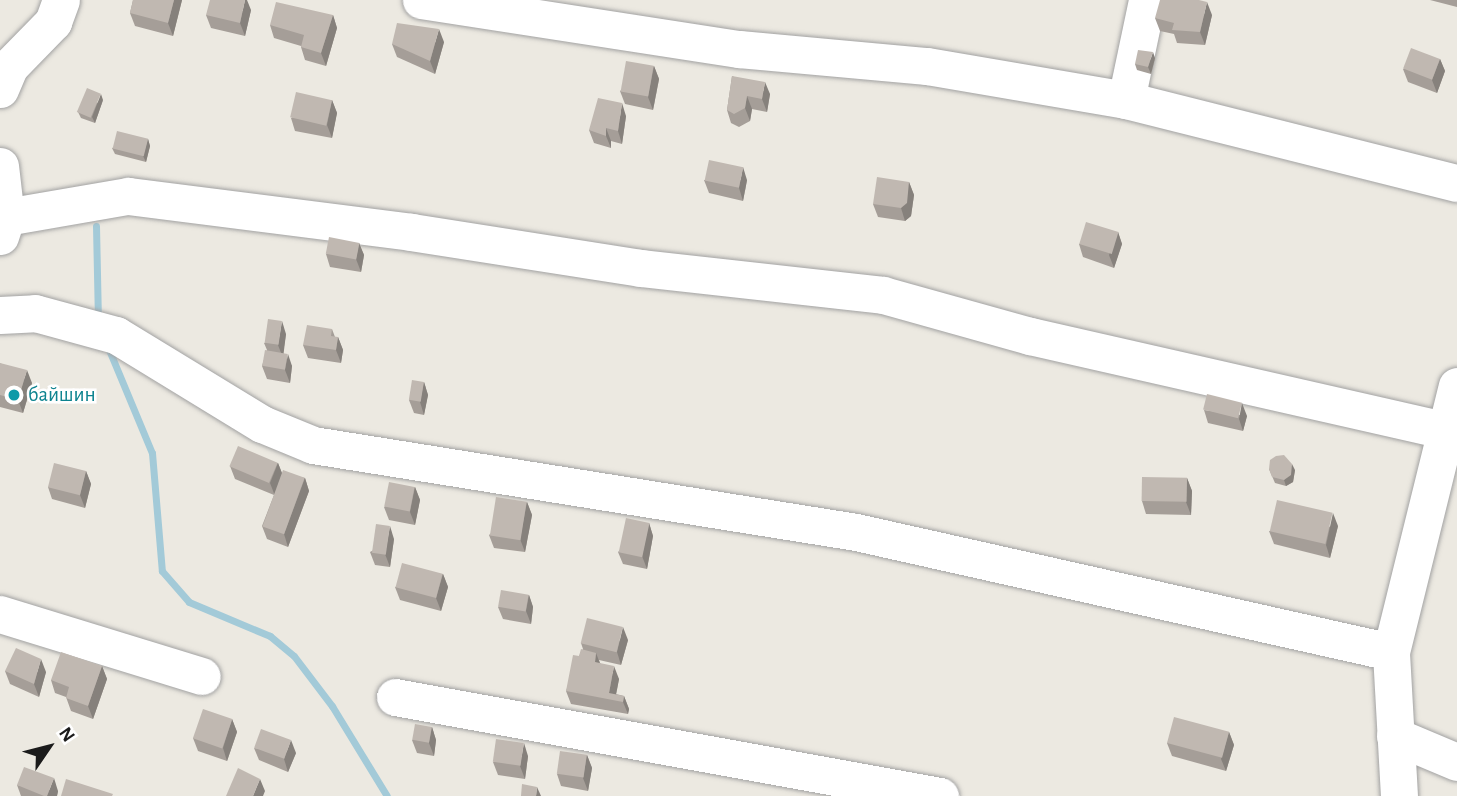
<!DOCTYPE html>
<html>
<head>
<meta charset="utf-8">
<style>
  body { margin:0 }
  #map { position:relative; width:1457px; height:796px; overflow:hidden; background:#ece9e1; font-family:"Alegreya Sans",sans-serif }
  div>[style] { position:absolute }
  .stream>* { height:7px; margin:-3.5px; padding:0 3.5px; transform-origin:3.5px; border-radius:3.5px; background:#a3cad8 }
  .roads { filter:drop-shadow(0 0 2px #a2a2a2) drop-shadow(0 0 2px #a2a2a2) }
  .minor>* { height:37px; margin:-18.5px; padding:0 18.5px; transform-origin:18.5px; border-radius:18.5px; background:#fff }
  .wall>* { inset:0; background:#a59e98 }
  .shaded-wall>* { inset:0; background:#86817c }
  .building>* { inset:0; background:#c0b8b1; transform-origin:0 0 }
  .dots>* { width:19px; height:19px; translate:-50% -50%; box-sizing:border-box; border:4px solid #fff; border-radius:50% }
  span { translate:-50% -50%; white-space:nowrap; text-align:center; line-height:1.15; -webkit-text-stroke:5px #fff; paint-order:stroke }
  .culture-label { font-size:21px; color:#0d838f }
  .left { translate:0 -50%; text-align:left }
  .north { position:absolute; left:14px; top:712px; width:70px; height:70px; -webkit-text-stroke:5px #fff; paint-order:stroke; rotate:55deg; font-size:19px; font-weight:700; line-height:28px; text-align:center; color:#1b1b1b }
  .north::after { content:''; display:block; margin:auto; width:24px; height:32px; background:#1b1b1b; clip-path:polygon(50% 0,100% 100%,50% 72%,0 100%) }
</style>
</head>
<body>
<div id="map">
  <div class="stream">
    <div style="left:96px;top:226px;width:94px;rotate:88.8deg"></div>
    <div style="left:107px;top:345px;width:117px;rotate:67.4deg"></div>
    <div style="left:152px;top:453px;width:118px;rotate:85.2deg"></div>
    <div style="left:162px;top:571px;width:41px;rotate:48.9deg"></div>
    <div style="left:189px;top:602px;width:88px;rotate:22.8deg"></div>
    <div style="left:270px;top:636px;width:31px;rotate:40deg"></div>
    <div style="left:294px;top:656px;width:63px;rotate:52.8deg"></div>
    <div style="left:332px;top:706px;width:105px;rotate:58.6deg"></div>
  </div>
  <div class="roads">
    <div class="minor">
      <div style="left:421px;top:0;width:322px;rotate:8.8deg"></div>
      <div style="left:739px;top:49px;width:189px;rotate:5.2deg"></div>
      <div style="left:927px;top:66px;width:202px;rotate:9.7deg"></div>
      <div style="left:1126px;top:100px;width:341px;rotate:14.1deg"></div>
      <div style="left:0;top:89px;width:25px;rotate:-67deg"></div>
      <div style="left:10px;top:66px;width:62px;rotate:-45.7deg"></div>
      <div style="left:53px;top:22px;width:23px;rotate:-70deg"></div>
      <div style="left:1126px;top:100px;width:102px;rotate:-78.1deg"></div>
      <div style="left:0;top:166px;width:52px;rotate:83.4deg"></div>
      <div style="left:6px;top:218px;width:19px;rotate:108deg"></div>
      <div style="left:0;top:218px;width:130px;rotate:-9.8deg"></div>
      <div style="left:128px;top:196px;width:285px;rotate:7.2deg"></div>
      <div style="left:411px;top:232px;width:232px;rotate:8.9deg"></div>
      <div style="left:640px;top:268px;width:244px;rotate:6.3deg"></div>
      <div style="left:883px;top:295px;width:153px;rotate:15.6deg"></div>
      <div style="left:1030px;top:336px;width:425px;rotate:12.8deg"></div>
      <div style="left:0;top:315px;width:35px;rotate:-3deg"></div>
      <div style="left:35px;top:313px;width:84px;rotate:15.2deg"></div>
      <div style="left:116px;top:335px;width:171px;rotate:31.4deg"></div>
      <div style="left:262px;top:424px;width:55px;rotate:22.4deg"></div>
      <div style="left:313px;top:445px;width:550px;rotate:9.1deg"></div>
      <div style="left:856px;top:532px;width:548px;rotate:12.64deg"></div>
      <div style="left:0;top:614px;width:211px;rotate:17.1deg"></div>
      <div style="left:395px;top:697px;width:554px;rotate:10.3deg"></div>
      <div style="left:1395px;top:736px;width:67px;rotate:22.8deg"></div>
      <div style="left:1399px;top:796px;width:144px;rotate:-93.2deg"></div>
      <div style="left:1391px;top:652px;width:274px;rotate:-76.1deg"></div>
    </div>
  </div>
  <div class="wall">
    <div style="clip-path:polygon(133px 0,182px 0,173px 36px,135px 26px,130px 13px)"></div>
    <div style="clip-path:polygon(1430px 0,1457px 0,1457px 7px)"></div>
    <div style="clip-path:polygon(251px 10px,245px 36px,211px 28px,206px 15px)"></div>
    <div style="clip-path:polygon(333px 15px,337px 28px,326px 66px,305px 60px,301px 47px,301px 46px,274px 38px,270px 25px)"></div>
    <div style="clip-path:polygon(1212px 15px,1205px 45px,1177px 43px,1174px 34px,1160px 31px,1155px 18px)"></div>
    <div style="clip-path:polygon(444px 42px,435px 74px,397px 57px,392px 44px)"></div>
    <div style="clip-path:polygon(1155px 58px,1151px 74px,1137px 70px,1135px 64px)"></div>
    <div style="clip-path:polygon(1440px 59px,1445px 71px,1437px 93px,1408px 82px,1403px 69px)"></div>
    <div style="clip-path:polygon(654px 66px,659px 79px,653px 110px,625px 104px,620px 91px)"></div>
    <div style="clip-path:polygon(732px 76px,770px 94px,767px 112px,752px 109px,750px 121px,739px 127px,731px 123px,727px 110px)"></div>
    <div style="clip-path:polygon(103px 100px,95px 123px,81px 118px,78px 112px)"></div>
    <div style="clip-path:polygon(332px 100px,337px 113px,332px 138px,295px 131px,291px 118px)"></div>
    <div style="clip-path:polygon(626px 116px,622px 144px,611px 141px,611px 148px,594px 143px,589px 130px)"></div>
    <div style="clip-path:polygon(148px 139px,150px 146px,146px 162px,115px 154px,112px 148px)"></div>
    <div style="clip-path:polygon(704px 180px,747px 180px,743px 201px,709px 193px)"></div>
    <div style="clip-path:polygon(909px 182px,914px 195px,911px 216px,905px 221px,878px 217px,873px 204px)"></div>
    <div style="clip-path:polygon(1118px 232px,1122px 244px,1114px 268px,1083px 257px,1079px 244px)"></div>
    <div style="clip-path:polygon(359px 243px,364px 255px,361px 272px,330px 267px,326px 254px)"></div>
    <div style="clip-path:polygon(332px 329px,335px 337px,338px 337px,343px 350px,341px 363px,308px 358px,303px 345px)"></div>
    <div style="clip-path:polygon(286px 334px,283px 353px,292px 366px,290px 383px,267px 379px,262px 366px,267px 350px,264px 343px)"></div>
    <div style="clip-path:polygon(0 363px,32px 383px,23px 413px,0 407px)"></div>
    <div style="clip-path:polygon(424px 382px,428px 395px,424px 415px,414px 413px,409px 400px)"></div>
    <div style="clip-path:polygon(1204px 410px,1247px 416px,1243px 431px,1208px 423px)"></div>
    <div style="clip-path:polygon(278px 463px,282px 473px,305px 478px,309px 491px,288px 547px,267px 539px,262px 526px,274px 495px,235px 479px,230px 466px)"></div>
    <div style="clip-path:polygon(1269px 469px,1295px 470px,1293px 482px,1286px 486px,1275px 483px)"></div>
    <div style="clip-path:polygon(86px 471px,91px 484px,85px 508px,52px 499px,48px 487px)"></div>
    <div style="clip-path:polygon(1187px 478px,1192px 491px,1191px 515px,1146px 514px,1142px 501px)"></div>
    <div style="clip-path:polygon(415px 487px,420px 500px,415px 525px,389px 520px,384px 507px)"></div>
    <div style="clip-path:polygon(527px 502px,532px 515px,525px 552px,494px 548px,489px 535px)"></div>
    <div style="clip-path:polygon(649px 523px,653px 536px,647px 569px,623px 564px,618px 552px)"></div>
    <div style="clip-path:polygon(1338px 526px,1330px 558px,1274px 544px,1269px 531px)"></div>
    <div style="clip-path:polygon(394px 539px,390px 567px,375px 565px,370px 552px)"></div>
    <div style="clip-path:polygon(443px 574px,448px 587px,441px 611px,400px 600px,395px 587px)"></div>
    <div style="clip-path:polygon(529px 595px,533px 607px,531px 624px,503px 619px,498px 607px)"></div>
    <div style="clip-path:polygon(628px 640px,621px 665px,599px 660px,600px 663px,619px 679px,616px 694px,624px 696px,629px 709px,628px 714px,571px 704px,566px 691px,579px 656px,583px 649px,581px 643px)"></div>
    <div style="clip-path:polygon(102px 666px,107px 679px,93px 719px,71px 711px,66px 697px,55px 693px,51px 680px)"></div>
    <div style="clip-path:polygon(5px 671px,46px 672px,39px 697px,10px 684px)"></div>
    <div style="clip-path:polygon(232px 719px,237px 732px,227px 761px,198px 751px,193px 738px)"></div>
    <div style="clip-path:polygon(432px 727px,436px 740px,434px 756px,417px 753px,412px 740px)"></div>
    <div style="clip-path:polygon(1229px 732px,1234px 745px,1226px 771px,1172px 756px,1167px 743px)"></div>
    <div style="clip-path:polygon(254px 748px,296px 753px,288px 772px,259px 760px)"></div>
    <div style="clip-path:polygon(587px 755px,592px 768px,588px 791px,561px 786px,557px 774px)"></div>
    <div style="clip-path:polygon(528px 756px,525px 779px,498px 775px,493px 762px)"></div>
    <div style="clip-path:polygon(17px 785px,58px 791px,57px 796px,21px 796px)"></div>
  </div>
  <div class="shaded-wall">
    <div style="clip-path:polygon(174px 0,182px 0,173px 36px,168px 23px)"></div>
    <div style="clip-path:polygon(245px 0,247px 0,251px 10px,245px 36px,240px 23px)"></div>
    <div style="clip-path:polygon(1207px 2px,1212px 15px,1205px 45px,1200px 32px)"></div>
    <div style="clip-path:polygon(333px 15px,337px 28px,326px 66px,321px 53px)"></div>
    <div style="clip-path:polygon(439px 29px,444px 42px,435px 74px,430px 61px)"></div>
    <div style="clip-path:polygon(1153px 52px,1155px 58px,1151px 74px,1148px 67px)"></div>
    <div style="clip-path:polygon(1440px 59px,1445px 71px,1437px 93px,1432px 80px)"></div>
    <div style="clip-path:polygon(654px 66px,659px 79px,653px 110px,648px 97px)"></div>
    <div style="clip-path:polygon(765px 82px,770px 94px,767px 112px,762px 99px)"></div>
    <div style="clip-path:polygon(101px 94px,103px 100px,95px 123px,92px 117px)"></div>
    <div style="clip-path:polygon(747px 96px,752px 109px,750px 121px,745px 108px)"></div>
    <div style="clip-path:polygon(332px 100px,337px 113px,332px 138px,327px 125px)"></div>
    <div style="clip-path:polygon(622px 103px,626px 116px,622px 144px,618px 131px)"></div>
    <div style="clip-path:polygon(606px 128px,611px 141px,611px 148px,606px 136px)"></div>
    <div style="clip-path:polygon(148px 139px,150px 146px,146px 162px,143px 156px)"></div>
    <div style="clip-path:polygon(743px 167px,747px 180px,743px 201px,739px 188px)"></div>
    <div style="clip-path:polygon(909px 182px,914px 195px,911px 216px,905px 221px,901px 208px)"></div>
    <div style="clip-path:polygon(1118px 232px,1122px 244px,1114px 268px,1109px 255px)"></div>
    <div style="clip-path:polygon(359px 243px,364px 255px,361px 272px,356px 259px)"></div>
    <div style="clip-path:polygon(282px 321px,286px 334px,283px 358px,278px 345px)"></div>
    <div style="clip-path:polygon(338px 337px,343px 350px,341px 363px,336px 350px)"></div>
    <div style="clip-path:polygon(288px 354px,292px 366px,290px 383px,285px 370px)"></div>
    <div style="clip-path:polygon(27px 370px,32px 383px,23px 413px,18px 400px)"></div>
    <div style="clip-path:polygon(424px 382px,428px 395px,424px 415px,420px 402px)"></div>
    <div style="clip-path:polygon(1242px 403px,1247px 416px,1243px 431px,1239px 419px)"></div>
    <div style="clip-path:polygon(278px 463px,283px 476px,275px 496px,270px 483px)"></div>
    <div style="clip-path:polygon(1292px 464px,1295px 470px,1293px 482px,1286px 486px,1284px 480px)"></div>
    <div style="clip-path:polygon(86px 471px,91px 484px,85px 508px,80px 495px)"></div>
    <div style="clip-path:polygon(305px 478px,309px 491px,288px 547px,284px 534px)"></div>
    <div style="clip-path:polygon(1187px 478px,1192px 491px,1191px 515px,1186px 502px)"></div>
    <div style="clip-path:polygon(415px 487px,420px 500px,415px 525px,410px 512px)"></div>
    <div style="clip-path:polygon(527px 502px,532px 515px,525px 552px,520px 539px)"></div>
    <div style="clip-path:polygon(1333px 513px,1338px 526px,1330px 558px,1326px 545px)"></div>
    <div style="clip-path:polygon(649px 523px,653px 536px,647px 569px,642px 556px)"></div>
    <div style="clip-path:polygon(390px 526px,394px 539px,390px 567px,385px 554px)"></div>
    <div style="clip-path:polygon(443px 574px,448px 587px,441px 611px,436px 598px)"></div>
    <div style="clip-path:polygon(529px 595px,533px 607px,531px 624px,526px 611px)"></div>
    <div style="clip-path:polygon(623px 627px,628px 640px,621px 665px,617px 652px)"></div>
    <div style="clip-path:polygon(596px 653px,601px 666px,595px 662px)"></div>
    <div style="clip-path:polygon(41px 659px,46px 672px,39px 697px,34px 684px)"></div>
    <div style="clip-path:polygon(102px 666px,107px 679px,93px 719px,88px 706px)"></div>
    <div style="clip-path:polygon(614px 666px,619px 679px,615px 700px,609px 693px)"></div>
    <div style="clip-path:polygon(624px 696px,629px 709px,628px 714px,623px 702px)"></div>
    <div style="clip-path:polygon(232px 719px,237px 732px,227px 761px,223px 748px)"></div>
    <div style="clip-path:polygon(432px 727px,436px 740px,434px 756px,429px 743px)"></div>
    <div style="clip-path:polygon(1229px 732px,1234px 745px,1226px 771px,1221px 759px)"></div>
    <div style="clip-path:polygon(291px 740px,296px 753px,288px 772px,284px 759px)"></div>
    <div style="clip-path:polygon(524px 743px,528px 756px,525px 779px,520px 766px)"></div>
    <div style="clip-path:polygon(587px 755px,592px 768px,588px 791px,583px 778px)"></div>
    <div style="clip-path:polygon(54px 778px,58px 791px,57px 796px,47px 796px)"></div>
    <div style="clip-path:polygon(260px 779px,265px 791px,263px 796px,253px 796px)"></div>
    <div style="clip-path:polygon(537px 787px,541px 796px,536px 796px)"></div>
  </div>
  <div class="building">
    <div style="clip-path:polygon(133px 0,174px 0,168px 23px,130px 13px)"></div>
    <div style="clip-path:polygon(210px 0,245px 0,240px 23px,206px 15px)"></div>
    <div style="clip-path:polygon(1160px 0,1199px 0,1207px 2px,1200px 32px,1172px 30px,1174px 23px,1155px 18px)"></div>
    <div style="clip-path:polygon(276px 2px,333px 15px,321px 53px,301px 47px,304px 35px,270px 25px)"></div>
    <div style="clip-path:polygon(397px 23px,439px 29px,430px 61px,392px 44px)"></div>
    <div style="left:1411px;top:48px;width:31px;height:22px;rotate:21deg"></div>
    <div style="clip-path:polygon(1138px 50px,1153px 52px,1148px 67px,1135px 64px)"></div>
    <div style="left:626px;top:61px;width:28px;height:31px;rotate:10deg"></div>
    <div style="clip-path:polygon(732px 76px,765px 82px,762px 99px,747px 96px,745px 108px,734px 114px,727px 110px)"></div>
    <div style="left:87px;top:88px;width:15px;height:26px;rotate:23deg"></div>
    <div style="left:296px;top:92px;width:37px;height:26px;rotate:13deg"></div>
    <div style="clip-path:polygon(598px 98px,622px 103px,618px 131px,606px 128px,606px 136px,589px 130px)"></div>
    <div style="left:117px;top:131px;width:32px;height:18px;rotate:14deg"></div>
    <div style="left:709px;top:160px;width:35px;height:21px;rotate:12deg"></div>
    <div style="clip-path:polygon(877px 177px,909px 182px,907px 203px,901px 208px,873px 204px)"></div>
    <div style="left:1086px;top:222px;width:34px;height:23px;rotate:17deg"></div>
    <div style="left:329px;top:237px;width:31px;height:17px;rotate:11deg"></div>
    <div style="left:268px;top:319px;width:14px;height:24px;rotate:8deg"></div>
    <div style="clip-path:polygon(307px 325px,332px 329px,331px 336px,338px 337px,336px 350px,303px 345px)"></div>
    <div style="left:265px;top:350px;width:23px;height:16px;rotate:10deg"></div>
    <div style="clip-path:polygon(0 363px,27px 370px,18px 400px,0 395px)"></div>
    <div style="left:412px;top:380px;width:12px;height:20px;rotate:9deg"></div>
    <div style="left:1207px;top:394px;width:36px;height:16px;rotate:14deg"></div>
    <div style="left:238px;top:446px;width:43px;height:22px;rotate:23deg"></div>
    <div style="clip-path:polygon(1284px 455px,1292px 464px,1291px 475px,1284px 480px,1272px 477px,1269px 469px,1270px 460px,1276px 456px)"></div>
    <div style="left:54px;top:463px;width:33px;height:25px;rotate:14deg"></div>
    <div style="left:283px;top:470px;width:23px;height:60px;rotate:20deg"></div>
    <div style="left:1142px;top:477px;width:45px;height:24px;rotate:1deg"></div>
    <div style="left:389px;top:482px;width:26px;height:25px;rotate:11deg"></div>
    <div style="left:496px;top:497px;width:31px;height:39px;rotate:9deg"></div>
    <div style="left:1277px;top:500px;width:57px;height:32px;rotate:13deg"></div>
    <div style="left:626px;top:518px;width:24px;height:35px;rotate:12deg"></div>
    <div style="left:376px;top:524px;width:14px;height:29px;rotate:8deg"></div>
    <div style="left:402px;top:563px;width:42px;height:25px;rotate:15deg"></div>
    <div style="left:501px;top:590px;width:28px;height:17px;rotate:10deg"></div>
    <div style="left:587px;top:618px;width:37px;height:26px;rotate:14deg"></div>
    <div style="clip-path:polygon(16px 648px,41px 659px,34px 684px,5px 671px)"></div>
    <div style="clip-path:polygon(581px 649px,596px 653px,595px 662px,614px 666px,609px 693px,624px 696px,623px 702px,566px 691px,573px 655px,579px 656px)"></div>
    <div style="clip-path:polygon(61px 652px,102px 666px,88px 706px,66px 698px,69px 687px,51px 680px)"></div>
    <div style="left:203px;top:709px;width:31px;height:31px;rotate:19deg"></div>
    <div style="left:1174px;top:717px;width:57px;height:27px;rotate:15deg"></div>
    <div style="left:415px;top:724px;width:17px;height:16px;rotate:10deg"></div>
    <div style="left:261px;top:729px;width:32px;height:20px;rotate:20deg"></div>
    <div style="left:496px;top:739px;width:28px;height:23px;rotate:8deg"></div>
    <div style="left:560px;top:751px;width:27px;height:23px;rotate:8deg"></div>
    <div style="clip-path:polygon(24px 767px,54px 778px,47px 796px,44px 796px,17px 785px)"></div>
    <div style="clip-path:polygon(238px 768px,260px 779px,253px 796px,226px 796px)"></div>
    <div style="clip-path:polygon(66px 779px,113px 794px,112px 796px,61px 796px)"></div>
    <div style="clip-path:polygon(522px 784px,537px 787px,536px 796px,521px 796px)"></div>
  </div>
  <div class="dots">
    <div style="left:14px;top:395px;background:#0f9aa8"></div>
  </div>
  <div class="culture-label">
    <span class="left" style="left:28px;top:395px">байшин</span>
  </div>
  <div class="north">N</div>
</div>
</body>
</html>
